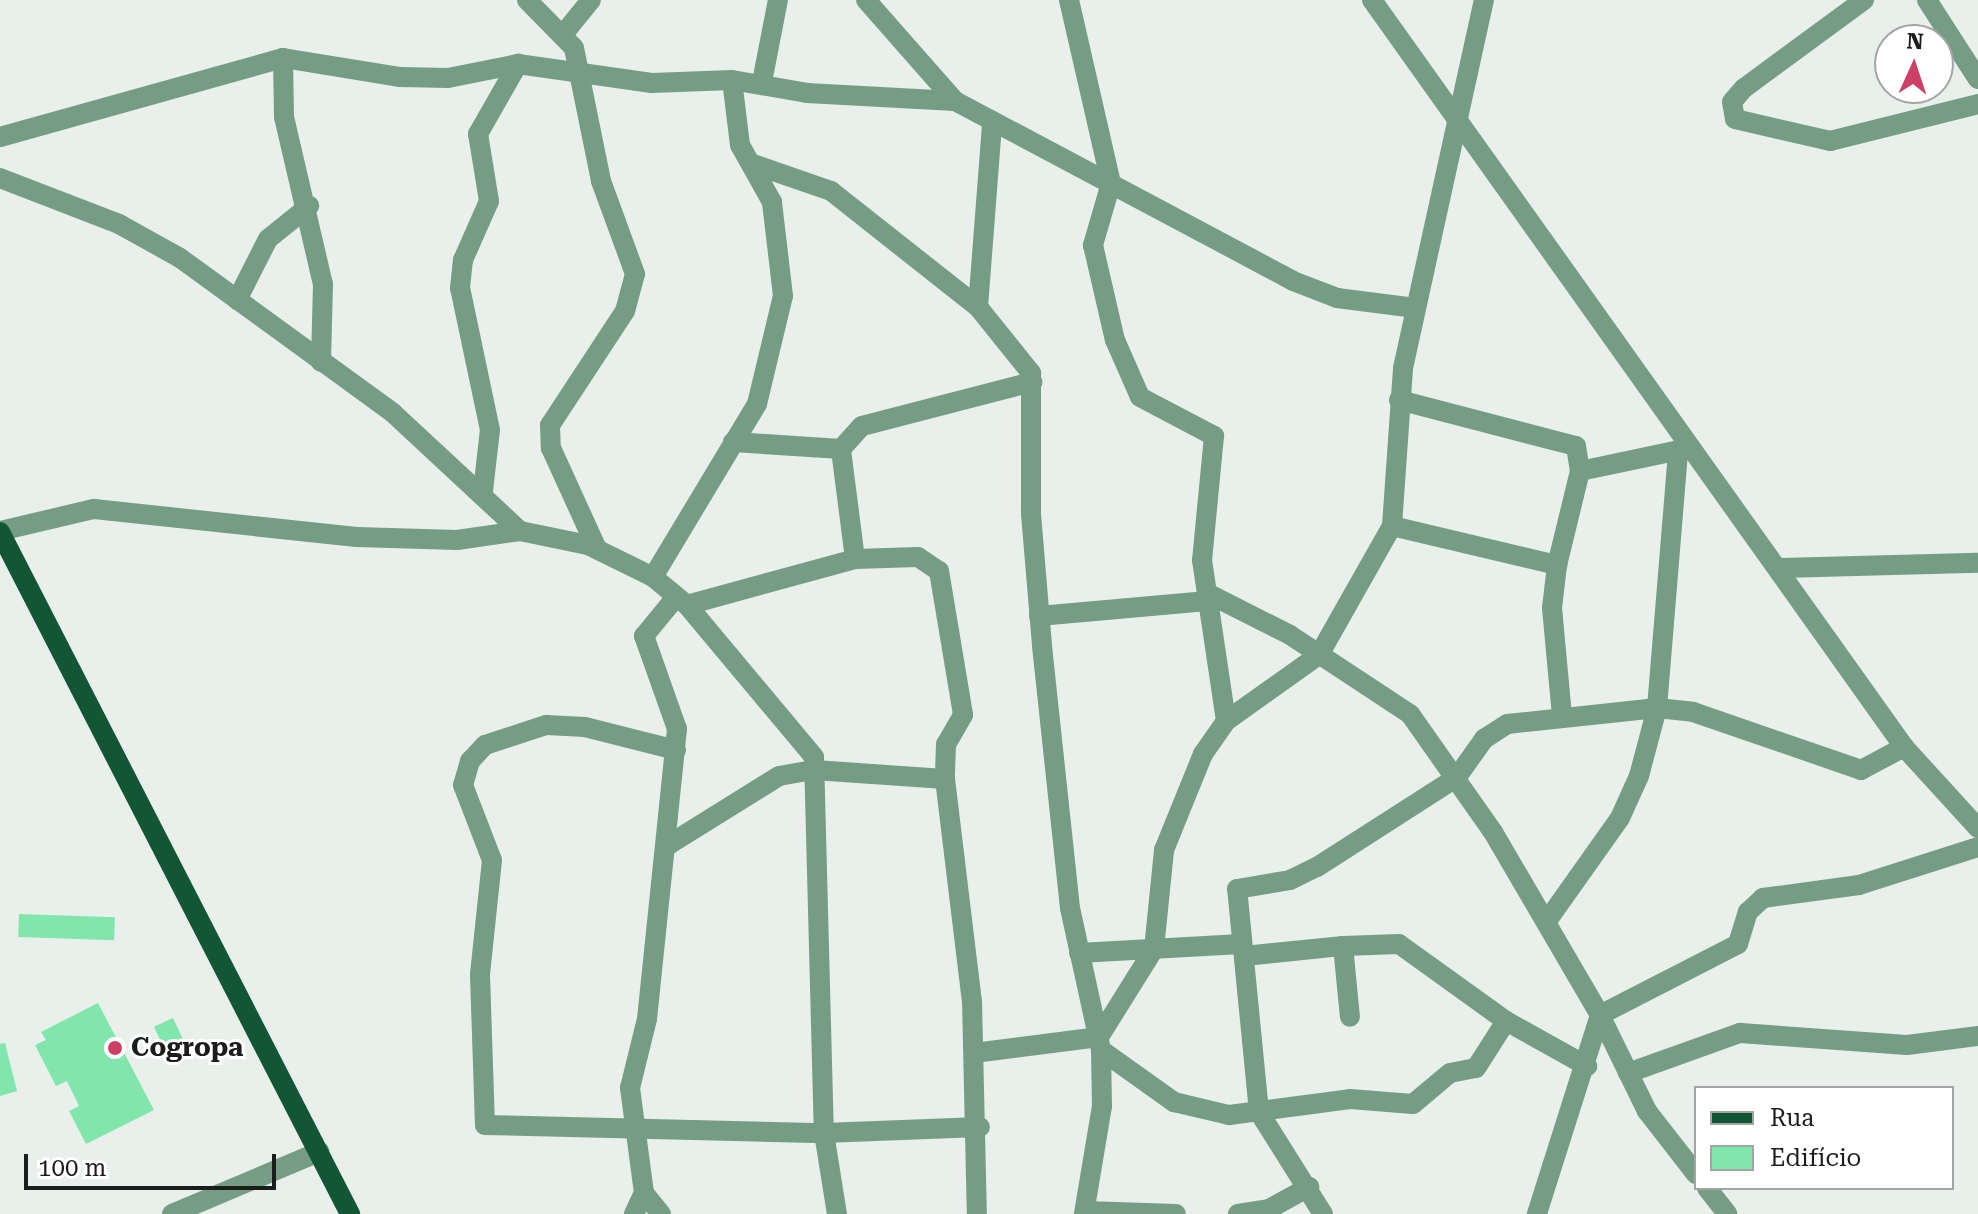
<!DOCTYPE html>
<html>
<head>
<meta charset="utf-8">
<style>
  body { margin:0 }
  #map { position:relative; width:1978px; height:1214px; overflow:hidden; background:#e9efeb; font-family:"Roboto Serif",serif }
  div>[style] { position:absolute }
  .building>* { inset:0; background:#81e6ac; transform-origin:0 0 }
  .minor>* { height:20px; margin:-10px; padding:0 10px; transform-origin:10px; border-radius:10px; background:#759d84 }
  .major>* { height:20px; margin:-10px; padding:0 10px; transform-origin:10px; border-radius:10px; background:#125635 }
  .dots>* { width:22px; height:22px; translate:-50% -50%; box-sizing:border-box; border:4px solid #fff; border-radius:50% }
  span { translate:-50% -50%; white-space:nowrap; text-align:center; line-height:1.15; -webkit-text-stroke:6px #fff; paint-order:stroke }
  .poi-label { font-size:26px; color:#1a1d1b; font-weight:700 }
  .left { translate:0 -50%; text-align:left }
  .legend { position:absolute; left:1694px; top:1086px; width:260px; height:104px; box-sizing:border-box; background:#fff; border:2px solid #a3a5a4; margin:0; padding:10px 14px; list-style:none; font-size:24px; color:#1a1d1b }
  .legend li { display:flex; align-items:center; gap:16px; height:40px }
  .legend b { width:40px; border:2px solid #a3a5a4 }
  .north { position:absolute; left:1874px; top:24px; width:80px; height:80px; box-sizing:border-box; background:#fff; border:2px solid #a3a5a4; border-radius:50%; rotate:3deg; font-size:22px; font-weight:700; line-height:32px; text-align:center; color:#1a1d1b }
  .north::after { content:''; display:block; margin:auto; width:28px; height:36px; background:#ce3f68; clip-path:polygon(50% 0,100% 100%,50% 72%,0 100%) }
  .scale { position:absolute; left:24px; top:1154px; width:252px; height:36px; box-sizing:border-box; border:4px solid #1a1d1b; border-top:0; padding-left:10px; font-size:24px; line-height:28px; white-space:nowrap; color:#1a1d1b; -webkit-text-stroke:6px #fff; paint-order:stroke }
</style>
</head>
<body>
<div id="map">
  <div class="building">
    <div style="left:19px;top:914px;width:96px;height:23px;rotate:2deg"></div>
    <div style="clip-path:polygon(98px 1003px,154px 1110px,86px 1144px,69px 1111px,79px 1106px,67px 1081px,56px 1086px,35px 1045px,46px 1040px,41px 1032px)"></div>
    <div style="left:173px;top:1018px;width:23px;height:21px;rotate:65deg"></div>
    <div style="clip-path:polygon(5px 1043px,17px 1091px,0 1096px,0 1044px)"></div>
  </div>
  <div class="minor">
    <div style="left:527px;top:0;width:67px;rotate:45.6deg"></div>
    <div style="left:574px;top:48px;width:136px;rotate:78.5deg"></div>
    <div style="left:601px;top:181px;width:99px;rotate:69.9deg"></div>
    <div style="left:635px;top:274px;width:38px;rotate:105deg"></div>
    <div style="left:625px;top:311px;width:136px;rotate:123.3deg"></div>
    <div style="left:550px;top:425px;width:23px;rotate:88deg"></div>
    <div style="left:551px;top:448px;width:111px;rotate:65.5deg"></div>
    <div style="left:866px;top:0;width:135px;rotate:48.6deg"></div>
    <div style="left:1069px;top:0;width:188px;rotate:77.1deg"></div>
    <div style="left:1111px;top:183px;width:65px;rotate:106.2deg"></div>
    <div style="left:1093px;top:245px;width:98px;rotate:77deg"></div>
    <div style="left:1115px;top:340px;width:62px;rotate:66.3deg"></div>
    <div style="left:1140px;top:397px;width:84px;rotate:27.8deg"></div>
    <div style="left:1214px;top:436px;width:125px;rotate:95.5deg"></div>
    <div style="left:1202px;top:560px;width:163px;rotate:81.5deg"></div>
    <div style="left:1372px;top:0;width:917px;rotate:54.54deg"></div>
    <div style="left:1904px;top:747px;width:110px;rotate:47.6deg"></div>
    <div style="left:1864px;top:0;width:149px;rotate:143.7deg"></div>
    <div style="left:1744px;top:88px;width:18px;rotate:131deg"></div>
    <div style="left:1732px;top:102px;width:17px;rotate:80deg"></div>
    <div style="left:1735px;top:119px;width:98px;rotate:13deg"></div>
    <div style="left:1830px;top:141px;width:153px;rotate:-14deg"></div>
    <div style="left:1927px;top:0;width:94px;rotate:57.2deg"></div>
    <div style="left:565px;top:32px;width:41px;rotate:-50.9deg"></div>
    <div style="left:283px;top:58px;width:59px;rotate:89deg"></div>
    <div style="left:284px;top:117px;width:171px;rotate:76.9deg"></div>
    <div style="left:323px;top:284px;width:78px;rotate:91.5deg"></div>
    <div style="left:762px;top:82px;width:84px;rotate:-79deg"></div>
    <div style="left:0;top:137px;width:294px;rotate:-15.6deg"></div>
    <div style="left:283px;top:58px;width:119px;rotate:9.2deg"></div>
    <div style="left:400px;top:77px;width:48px;rotate:1.2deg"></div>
    <div style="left:448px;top:78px;width:71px;rotate:-11.3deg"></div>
    <div style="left:518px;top:64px;width:135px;rotate:8.1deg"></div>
    <div style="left:652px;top:83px;width:80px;rotate:-2.1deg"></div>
    <div style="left:732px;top:80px;width:76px;rotate:9.8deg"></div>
    <div style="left:807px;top:93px;width:148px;rotate:3.1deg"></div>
    <div style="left:955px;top:101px;width:383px;rotate:28deg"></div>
    <div style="left:1293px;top:281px;width:47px;rotate:21.1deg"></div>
    <div style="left:1337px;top:298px;width:79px;rotate:7.3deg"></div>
    <div style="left:753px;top:164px;width:83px;rotate:19.1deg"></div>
    <div style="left:831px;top:191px;width:187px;rotate:38.3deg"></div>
    <div style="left:978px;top:307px;width:85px;rotate:51.2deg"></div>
    <div style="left:1031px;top:373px;width:141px;rotate:90deg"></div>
    <div style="left:1031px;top:514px;width:132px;rotate:85.2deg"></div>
    <div style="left:1042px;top:646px;width:263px;rotate:83.9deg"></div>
    <div style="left:1070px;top:908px;width:145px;rotate:77.7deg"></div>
    <div style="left:1101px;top:1050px;width:56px;rotate:89deg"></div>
    <div style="left:1102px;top:1106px;width:109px;rotate:99.5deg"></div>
    <div style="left:0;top:178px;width:128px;rotate:21.1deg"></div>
    <div style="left:119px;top:224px;width:70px;rotate:29.1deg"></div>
    <div style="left:180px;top:258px;width:263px;rotate:36deg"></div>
    <div style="left:393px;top:413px;width:173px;rotate:42.9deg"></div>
    <div style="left:237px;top:300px;width:68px;rotate:-63.1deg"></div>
    <div style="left:268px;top:239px;width:53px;rotate:-38.8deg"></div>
    <div style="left:978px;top:307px;width:185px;rotate:-85.6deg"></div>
    <div style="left:1399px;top:400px;width:183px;rotate:14.6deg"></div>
    <div style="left:1576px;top:446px;width:25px;rotate:81deg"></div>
    <div style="left:1580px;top:471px;width:97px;rotate:103.7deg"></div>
    <div style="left:733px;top:442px;width:108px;rotate:3.7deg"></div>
    <div style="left:841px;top:449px;width:31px;rotate:-48deg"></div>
    <div style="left:862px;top:426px;width:176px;rotate:-14.5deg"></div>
    <div style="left:1580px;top:471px;width:111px;rotate:-11.9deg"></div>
    <div style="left:483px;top:491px;width:61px;rotate:-83.5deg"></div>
    <div style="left:490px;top:430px;width:145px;rotate:-101.9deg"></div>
    <div style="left:460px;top:288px;width:28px;rotate:-84deg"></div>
    <div style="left:463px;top:260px;width:64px;rotate:-66.2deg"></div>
    <div style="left:489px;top:201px;width:68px;rotate:-99.3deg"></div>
    <div style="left:478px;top:134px;width:81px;rotate:-60.3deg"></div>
    <div style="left:1392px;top:526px;width:170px;rotate:13.3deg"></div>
    <div style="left:1557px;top:565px;width:43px;rotate:96.6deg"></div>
    <div style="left:1552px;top:608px;width:107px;rotate:84.7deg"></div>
    <div style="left:0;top:531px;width:97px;rotate:-13.2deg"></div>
    <div style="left:94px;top:509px;width:264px;rotate:6.1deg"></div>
    <div style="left:357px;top:537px;width:100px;rotate:1.7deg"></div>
    <div style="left:457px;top:540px;width:64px;rotate:-8.1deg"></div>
    <div style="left:520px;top:531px;width:69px;rotate:11.6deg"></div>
    <div style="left:588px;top:545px;width:72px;rotate:26.2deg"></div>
    <div style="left:653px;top:577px;width:44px;rotate:39.5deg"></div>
    <div style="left:687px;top:605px;width:198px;rotate:50.1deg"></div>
    <div style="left:814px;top:757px;width:376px;rotate:88.5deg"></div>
    <div style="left:824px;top:1133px;width:82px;rotate:80.9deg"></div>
    <div style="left:855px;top:559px;width:63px;rotate:-1.8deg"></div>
    <div style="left:918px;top:557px;width:25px;rotate:34deg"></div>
    <div style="left:939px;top:571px;width:146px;rotate:80.5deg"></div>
    <div style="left:963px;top:715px;width:34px;rotate:120deg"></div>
    <div style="left:946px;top:744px;width:35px;rotate:92deg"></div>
    <div style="left:1781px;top:568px;width:197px;rotate:-1.5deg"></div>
    <div style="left:653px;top:577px;width:202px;rotate:-59deg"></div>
    <div style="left:757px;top:404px;width:111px;rotate:-76.5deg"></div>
    <div style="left:783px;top:296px;width:95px;rotate:-96.7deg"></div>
    <div style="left:772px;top:202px;width:65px;rotate:-119.3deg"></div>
    <div style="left:740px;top:145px;width:65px;rotate:-97deg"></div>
    <div style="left:1207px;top:593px;width:93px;rotate:26.8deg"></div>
    <div style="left:1290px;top:635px;width:144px;rotate:33.4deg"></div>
    <div style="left:1410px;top:714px;width:144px;rotate:54.9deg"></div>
    <div style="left:1493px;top:832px;width:212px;rotate:59.7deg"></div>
    <div style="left:1600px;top:1015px;width:209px;rotate:107.6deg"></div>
    <div style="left:687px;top:605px;width:174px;rotate:-15.3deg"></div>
    <div style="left:855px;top:559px;width:111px;rotate:-97.3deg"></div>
    <div style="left:1039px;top:616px;width:169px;rotate:-5.1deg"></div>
    <div style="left:676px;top:750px;width:94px;rotate:-165.8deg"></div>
    <div style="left:585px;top:727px;width:39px;rotate:-177deg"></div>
    <div style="left:546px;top:725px;width:64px;rotate:161.8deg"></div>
    <div style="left:485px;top:745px;width:22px;rotate:133deg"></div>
    <div style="left:470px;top:761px;width:25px;rotate:106deg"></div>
    <div style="left:463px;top:785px;width:80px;rotate:68.9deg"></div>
    <div style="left:492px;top:860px;width:116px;rotate:96deg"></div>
    <div style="left:480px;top:975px;width:150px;rotate:88.1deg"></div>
    <div style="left:485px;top:1125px;width:339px;rotate:1.4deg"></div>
    <div style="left:824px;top:1133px;width:156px;rotate:-2.2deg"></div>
    <div style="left:665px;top:847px;width:134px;rotate:-31.9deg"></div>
    <div style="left:779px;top:776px;width:36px;rotate:-10deg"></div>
    <div style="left:814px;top:770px;width:131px;rotate:3.9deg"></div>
    <div style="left:945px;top:779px;width:224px;rotate:83.1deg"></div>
    <div style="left:972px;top:1001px;width:213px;rotate:88.7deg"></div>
    <div style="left:1547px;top:921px;width:126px;rotate:-54.7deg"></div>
    <div style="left:1620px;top:818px;width:46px;rotate:-65.7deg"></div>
    <div style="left:1639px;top:776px;width:70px;rotate:-75.2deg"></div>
    <div style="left:1657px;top:708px;width:256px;rotate:-85.3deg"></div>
    <div style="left:1343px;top:946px;width:56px;rotate:-2deg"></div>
    <div style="left:1399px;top:944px;width:132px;rotate:35.7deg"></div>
    <div style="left:1506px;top:1021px;width:93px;rotate:29.1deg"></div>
    <div style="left:1079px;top:953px;width:162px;rotate:-3.2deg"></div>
    <div style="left:1244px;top:956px;width:100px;rotate:-5.8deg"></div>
    <div style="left:1343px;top:946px;width:71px;rotate:84.4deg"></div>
    <div style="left:1101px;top:1050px;width:90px;rotate:35.5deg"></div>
    <div style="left:1174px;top:1102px;width:57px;rotate:13.3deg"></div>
    <div style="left:1229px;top:1115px;width:122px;rotate:-7.5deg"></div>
    <div style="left:1350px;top:1099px;width:63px;rotate:4.5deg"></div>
    <div style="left:1413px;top:1104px;width:48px;rotate:-40deg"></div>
    <div style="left:1450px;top:1073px;width:26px;rotate:-11deg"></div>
    <div style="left:1476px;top:1068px;width:56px;rotate:-57.4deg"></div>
    <div style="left:974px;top:1053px;width:126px;rotate:-7.3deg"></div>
    <div style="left:1099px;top:1037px;width:104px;rotate:-58deg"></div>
    <div style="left:1154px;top:949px;width:100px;rotate:-84.2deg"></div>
    <div style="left:1164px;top:850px;width:104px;rotate:-67.9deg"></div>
    <div style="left:1203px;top:754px;width:40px;rotate:-55.1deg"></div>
    <div style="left:1226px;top:721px;width:114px;rotate:-35.4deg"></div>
    <div style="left:1319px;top:655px;width:148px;rotate:-60.5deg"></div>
    <div style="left:1392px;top:526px;width:158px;rotate:-86deg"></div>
    <div style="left:1403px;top:368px;width:377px;rotate:-77.6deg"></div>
    <div style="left:1628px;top:1073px;width:119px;rotate:-19.7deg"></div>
    <div style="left:1740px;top:1033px;width:167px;rotate:4.1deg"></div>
    <div style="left:1907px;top:1045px;width:72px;rotate:-7.2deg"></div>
    <div style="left:1696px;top:1174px;width:80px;rotate:-127.9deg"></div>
    <div style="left:1647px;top:1111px;width:107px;rotate:-116.1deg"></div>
    <div style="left:1600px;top:1015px;width:155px;rotate:-27.2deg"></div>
    <div style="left:1738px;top:944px;width:34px;rotate:-73deg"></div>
    <div style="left:1748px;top:912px;width:21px;rotate:-43deg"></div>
    <div style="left:1763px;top:898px;width:97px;rotate:-7.7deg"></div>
    <div style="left:1859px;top:885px;width:125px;rotate:-17.7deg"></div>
    <div style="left:1707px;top:1188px;width:33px;rotate:52deg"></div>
    <div style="left:644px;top:1193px;width:27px;rotate:51deg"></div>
    <div style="left:1085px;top:1211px;width:91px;rotate:1.9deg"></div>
    <div style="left:172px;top:1214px;width:160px;rotate:-22.9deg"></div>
    <div style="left:634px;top:1214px;width:23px;rotate:-65deg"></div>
    <div style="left:644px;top:1193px;width:106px;rotate:-97.6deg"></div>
    <div style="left:630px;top:1088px;width:71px;rotate:-76.2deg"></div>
    <div style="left:647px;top:1019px;width:292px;rotate:-84.1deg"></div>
    <div style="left:677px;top:729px;width:99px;rotate:-109.5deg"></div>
    <div style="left:644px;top:636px;width:50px;rotate:-50.6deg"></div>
    <div style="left:1238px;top:1214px;width:31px;rotate:-9deg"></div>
    <div style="left:1269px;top:1209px;width:46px;rotate:-28.8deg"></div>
    <div style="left:1323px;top:1214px;width:120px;rotate:-122.1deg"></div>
    <div style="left:1259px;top:1112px;width:224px;rotate:-95.6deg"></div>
    <div style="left:1237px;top:889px;width:54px;rotate:-9.6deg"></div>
    <div style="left:1290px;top:880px;width:30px;rotate:-26deg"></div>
    <div style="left:1317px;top:867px;width:166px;rotate:-32.7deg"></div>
    <div style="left:1457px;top:777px;width:47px;rotate:-54.6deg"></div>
    <div style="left:1484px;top:739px;width:27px;rotate:-33deg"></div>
    <div style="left:1507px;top:724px;width:151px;rotate:-6.1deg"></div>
    <div style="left:1657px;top:708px;width:36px;rotate:6deg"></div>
    <div style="left:1693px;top:712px;width:178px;rotate:19deg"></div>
    <div style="left:1861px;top:770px;width:49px;rotate:-28.1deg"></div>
  </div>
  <div class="major">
    <div style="left:0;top:532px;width:767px;rotate:62.83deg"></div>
  </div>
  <div class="dots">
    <div style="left:115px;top:1048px;background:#ce3f68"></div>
  </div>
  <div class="poi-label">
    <span class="left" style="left:131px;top:1048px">Cogropa</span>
  </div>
  <ul class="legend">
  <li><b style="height:10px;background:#125635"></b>Rua</li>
  <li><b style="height:22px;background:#81e6ac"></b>Edifício</li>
  </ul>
  <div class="north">N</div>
  <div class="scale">100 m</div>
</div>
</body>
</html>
